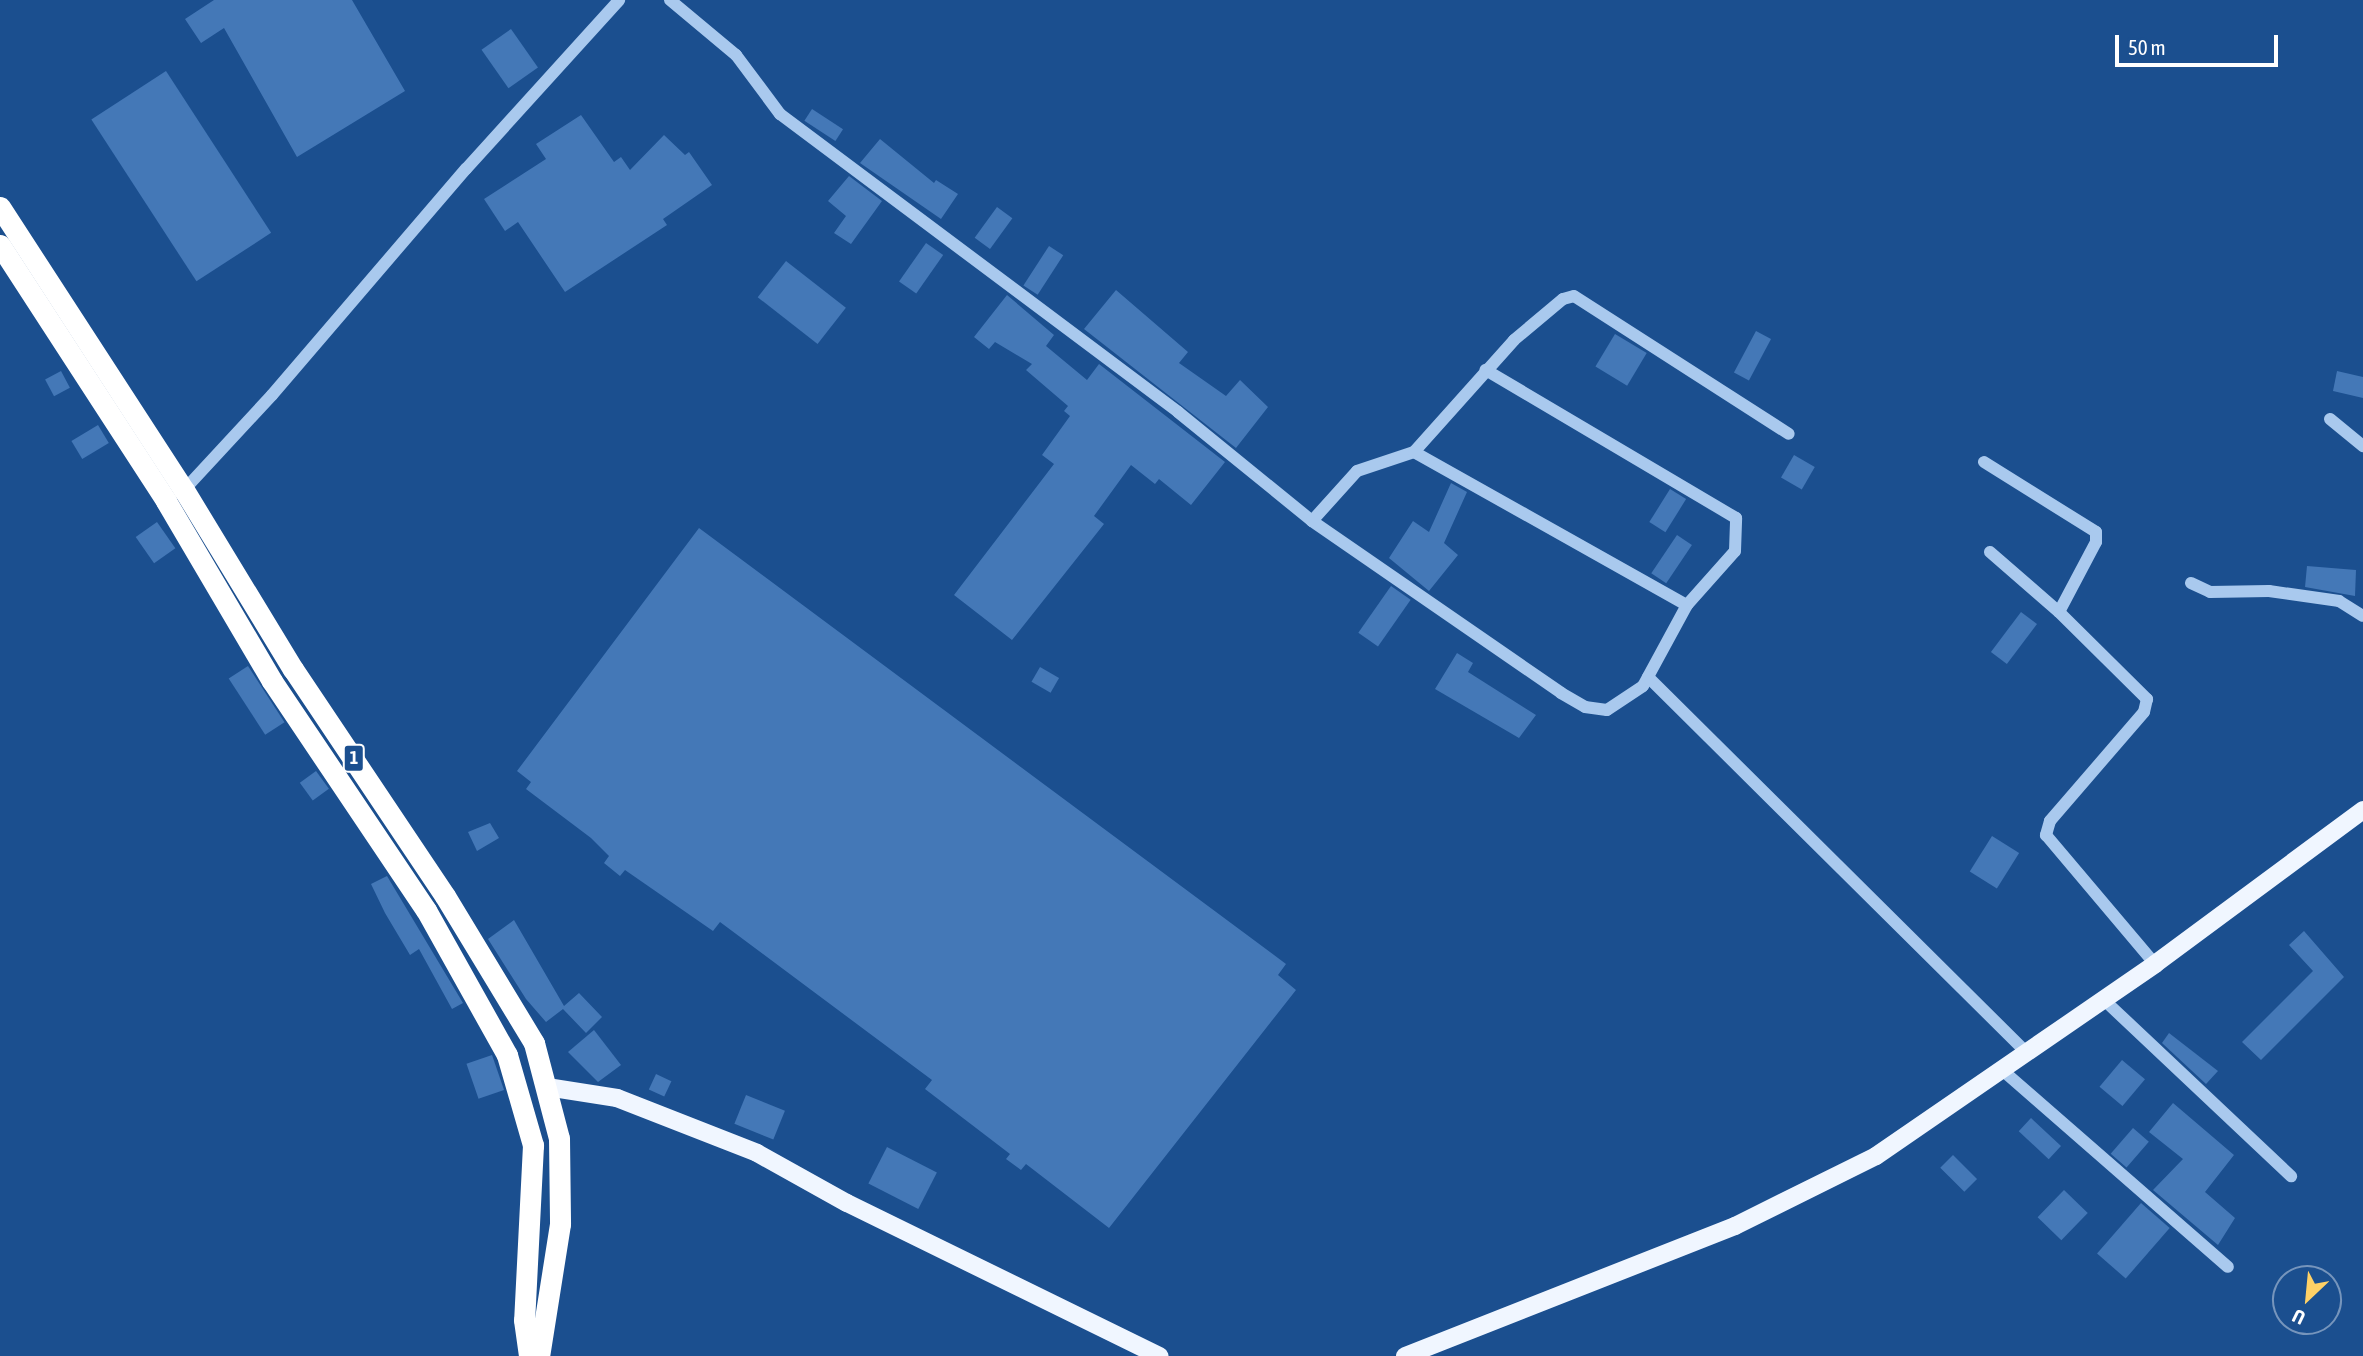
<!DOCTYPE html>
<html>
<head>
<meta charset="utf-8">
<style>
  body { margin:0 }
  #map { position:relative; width:2363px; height:1356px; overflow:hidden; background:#1b4f8f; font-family:"Asap Condensed",sans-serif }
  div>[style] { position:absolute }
  .building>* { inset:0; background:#4478b7; transform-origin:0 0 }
  .minor>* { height:12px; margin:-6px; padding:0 6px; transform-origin:6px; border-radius:6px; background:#a9c9ee }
  .major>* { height:18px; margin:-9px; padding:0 9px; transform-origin:9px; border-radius:9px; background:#f0f6ff }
  .highway>* { height:21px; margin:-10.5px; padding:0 10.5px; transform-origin:10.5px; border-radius:10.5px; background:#fff }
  span { translate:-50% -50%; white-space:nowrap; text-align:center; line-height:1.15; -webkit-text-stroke:5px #1b4f8f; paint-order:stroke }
  .shield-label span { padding:2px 5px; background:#1b4f8f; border:2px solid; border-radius:5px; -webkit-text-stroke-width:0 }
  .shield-label { font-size:18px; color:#fff; font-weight:700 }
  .north { position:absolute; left:2272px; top:1265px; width:70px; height:70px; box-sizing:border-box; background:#1b4f8f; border:2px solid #7695bc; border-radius:50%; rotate:206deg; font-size:19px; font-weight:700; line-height:28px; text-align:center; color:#fff }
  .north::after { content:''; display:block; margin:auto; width:24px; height:32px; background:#ffd166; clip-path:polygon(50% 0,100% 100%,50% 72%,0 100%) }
  .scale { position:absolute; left:2115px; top:35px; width:163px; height:32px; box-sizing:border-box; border:4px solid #fff; border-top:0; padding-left:9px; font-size:21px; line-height:24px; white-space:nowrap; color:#fff; -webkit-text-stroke:5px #1b4f8f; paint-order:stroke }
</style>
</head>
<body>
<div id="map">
  <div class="building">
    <div style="clip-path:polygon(214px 0,352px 0,405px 91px,297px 157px,224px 28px,201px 43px,185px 19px)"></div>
    <div style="left:511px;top:29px;width:47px;height:36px;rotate:55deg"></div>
    <div style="left:166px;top:71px;width:193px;height:89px;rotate:57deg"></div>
    <div style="left:812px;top:109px;width:37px;height:14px;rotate:33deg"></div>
    <div style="clip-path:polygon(581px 115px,614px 162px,621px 157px,630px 170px,664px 135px,685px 155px,689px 152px,712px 185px,663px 219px,667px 225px,565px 292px,518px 222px,505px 231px,484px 199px,546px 159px,536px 144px)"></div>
    <div style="clip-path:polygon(880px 139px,934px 183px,936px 180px,958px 194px,941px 219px,860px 163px)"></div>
    <div style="clip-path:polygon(849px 176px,882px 201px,851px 244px,834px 233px,846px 216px,828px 201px)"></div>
    <div style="left:997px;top:207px;width:19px;height:38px;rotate:36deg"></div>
    <div style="left:926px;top:243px;width:21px;height:47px;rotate:35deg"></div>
    <div style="left:1049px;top:246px;width:17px;height:47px;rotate:33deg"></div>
    <div style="left:786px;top:261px;width:76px;height:46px;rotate:38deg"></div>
    <div style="clip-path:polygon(1116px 290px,1188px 352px,1179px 363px,1226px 396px,1240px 380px,1268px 407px,1236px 448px,1084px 329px)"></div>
    <div style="clip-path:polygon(1007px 295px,1054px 335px,1046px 346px,1087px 380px,1099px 364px,1225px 462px,1191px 505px,1159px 479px,1155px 484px,1131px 465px,1094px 516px,1104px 524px,1012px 640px,954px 595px,1054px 464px,1042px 455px,1070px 416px,1064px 411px,1068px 406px,1026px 370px,1032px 364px,995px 342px,989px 349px,974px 337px)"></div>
    <div style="left:1756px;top:331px;width:17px;height:47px;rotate:28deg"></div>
    <div style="left:1615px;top:334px;width:37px;height:38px;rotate:31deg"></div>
    <div style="left:61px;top:371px;width:19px;height:18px;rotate:62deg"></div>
    <div style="clip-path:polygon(2337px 371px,2363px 377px,2363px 398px,2333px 391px)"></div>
    <div style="left:98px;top:425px;width:21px;height:31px;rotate:59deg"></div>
    <div style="left:1794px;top:455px;width:24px;height:26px;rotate:30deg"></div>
    <div style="clip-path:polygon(1451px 483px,1467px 492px,1444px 543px,1458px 555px,1429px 591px,1389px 558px,1413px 521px,1429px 532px)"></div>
    <div style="left:1670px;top:489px;width:19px;height:39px;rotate:32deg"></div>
    <div style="left:157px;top:522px;width:32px;height:26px;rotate:55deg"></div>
    <div style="clip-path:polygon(699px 528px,1286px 964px,1278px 975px,1296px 990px,1109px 1228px,1026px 1164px,1021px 1170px,1006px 1159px,1010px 1154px,925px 1089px,932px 1080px,720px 922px,713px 931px,625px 870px,620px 876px,604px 863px,609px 856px,591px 838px,526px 789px,531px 782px,517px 771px)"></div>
    <div style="left:1677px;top:535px;width:18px;height:46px;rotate:34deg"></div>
    <div style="clip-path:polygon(2307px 566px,2356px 570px,2355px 596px,2305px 587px)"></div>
    <div style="left:1391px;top:586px;width:24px;height:57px;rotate:35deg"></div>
    <div style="left:2021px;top:612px;width:20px;height:50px;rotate:37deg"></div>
    <div style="clip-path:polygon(1457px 653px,1473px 663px,1468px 672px,1536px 715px,1519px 738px,1435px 689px)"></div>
    <div style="left:248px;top:666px;width:67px;height:23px;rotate:57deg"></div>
    <div style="left:1040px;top:667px;width:22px;height:17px;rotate:30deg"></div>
    <div style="left:316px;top:771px;width:22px;height:20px;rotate:54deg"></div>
    <div style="clip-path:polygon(490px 823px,499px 838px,477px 851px,468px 832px)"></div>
    <div style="left:1992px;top:836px;width:32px;height:42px;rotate:32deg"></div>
    <div style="clip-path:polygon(387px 876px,463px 1003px,452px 1009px,419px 949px,410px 955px,385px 913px,371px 884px)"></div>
    <div style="clip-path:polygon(514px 920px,564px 1006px,579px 993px,602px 1017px,586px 1033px,563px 1009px,546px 1022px,526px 999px,488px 939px)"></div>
    <div style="clip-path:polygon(2304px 931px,2344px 977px,2261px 1060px,2242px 1042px,2313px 971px,2289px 945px)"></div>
    <div style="clip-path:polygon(594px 1030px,621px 1065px,598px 1082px,568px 1052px)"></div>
    <div style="clip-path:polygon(2169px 1033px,2218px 1071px,2206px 1084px,2162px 1043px)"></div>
    <div style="left:492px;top:1055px;width:37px;height:27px;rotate:71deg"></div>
    <div style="left:2122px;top:1060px;width:30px;height:35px;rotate:40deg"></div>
    <div style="left:656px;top:1074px;width:17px;height:17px;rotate:25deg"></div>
    <div style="left:746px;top:1095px;width:42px;height:31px;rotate:22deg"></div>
    <div style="clip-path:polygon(2173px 1103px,2234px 1155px,2205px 1192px,2235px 1218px,2218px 1245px,2153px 1190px,2183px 1159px,2149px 1132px)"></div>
    <div style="left:2031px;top:1118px;width:41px;height:18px;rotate:43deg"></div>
    <div style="left:2133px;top:1128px;width:21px;height:34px;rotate:41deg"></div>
    <div style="left:887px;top:1147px;width:56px;height:41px;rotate:27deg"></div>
    <div style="left:1953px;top:1155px;width:34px;height:18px;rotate:45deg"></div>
    <div style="left:2064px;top:1190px;width:33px;height:38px;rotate:44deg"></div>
    <div style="left:2141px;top:1203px;width:38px;height:67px;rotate:41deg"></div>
  </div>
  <div class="minor">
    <div style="left:670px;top:0;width:86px;rotate:39.8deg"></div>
    <div style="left:736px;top:55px;width:74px;rotate:53.3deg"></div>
    <div style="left:780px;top:114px;width:497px;rotate:36.8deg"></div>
    <div style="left:1178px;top:412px;width:173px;rotate:39.1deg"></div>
    <div style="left:1312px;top:521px;width:303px;rotate:34.6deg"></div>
    <div style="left:1561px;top:693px;width:28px;rotate:30deg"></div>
    <div style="left:1585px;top:707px;width:22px;rotate:8deg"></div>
    <div style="left:1607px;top:710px;width:43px;rotate:-33.7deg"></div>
    <div style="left:1643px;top:686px;width:92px;rotate:-61.5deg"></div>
    <div style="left:1687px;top:605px;width:72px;rotate:-48.4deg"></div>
    <div style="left:1735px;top:551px;width:33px;rotate:-88deg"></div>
    <div style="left:1736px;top:518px;width:291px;rotate:-149.4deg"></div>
    <div style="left:2330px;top:419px;width:43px;rotate:39.3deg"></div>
    <div style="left:1414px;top:452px;width:313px;rotate:29.3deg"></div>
    <div style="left:1984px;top:462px;width:132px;rotate:32deg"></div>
    <div style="left:2096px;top:532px;width:10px;rotate:90deg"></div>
    <div style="left:2096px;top:542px;width:79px;rotate:117.9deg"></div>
    <div style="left:184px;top:490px;width:129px;rotate:-47.2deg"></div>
    <div style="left:272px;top:395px;width:298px;rotate:-49.4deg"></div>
    <div style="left:466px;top:169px;width:228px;rotate:-47.8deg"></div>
    <div style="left:1312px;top:521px;width:67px;rotate:-48deg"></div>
    <div style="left:1357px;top:471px;width:60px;rotate:-18.4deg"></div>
    <div style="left:1414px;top:452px;width:150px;rotate:-48.2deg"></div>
    <div style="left:1514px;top:340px;width:64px;rotate:-39.9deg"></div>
    <div style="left:1563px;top:299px;width:11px;rotate:-15deg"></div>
    <div style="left:1574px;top:296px;width:255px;rotate:32.7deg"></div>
    <div style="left:1990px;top:552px;width:91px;rotate:41deg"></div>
    <div style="left:2059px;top:612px;width:124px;rotate:44.7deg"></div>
    <div style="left:2147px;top:699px;width:13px;rotate:103deg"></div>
    <div style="left:2144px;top:712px;width:144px;rotate:130.8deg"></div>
    <div style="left:2050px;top:821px;width:15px;rotate:106deg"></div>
    <div style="left:2046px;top:835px;width:169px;rotate:49.8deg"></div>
    <div style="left:2191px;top:583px;width:21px;rotate:25deg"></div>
    <div style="left:2210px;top:592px;width:59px;rotate:-1deg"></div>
    <div style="left:2269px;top:591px;width:71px;rotate:8.1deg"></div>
    <div style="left:2339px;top:601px;width:28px;rotate:32deg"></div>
    <div style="left:1648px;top:677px;width:531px;rotate:44.77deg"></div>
    <div style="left:2102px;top:998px;width:260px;rotate:43.3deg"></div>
    <div style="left:2001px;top:1069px;width:301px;rotate:41.1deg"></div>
  </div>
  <div class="major">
    <div style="left:547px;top:1087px;width:71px;rotate:8.9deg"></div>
    <div style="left:617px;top:1098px;width:150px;rotate:21.4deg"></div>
    <div style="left:757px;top:1153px;width:103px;rotate:29.1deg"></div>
    <div style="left:847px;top:1203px;width:348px;rotate:26.1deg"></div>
    <div style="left:1405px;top:1356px;width:355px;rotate:-21.5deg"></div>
    <div style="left:1735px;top:1226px;width:157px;rotate:-26.4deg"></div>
    <div style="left:1876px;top:1156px;width:339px;rotate:-34.5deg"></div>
    <div style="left:2155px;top:964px;width:259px;rotate:-36.5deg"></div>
  </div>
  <div class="highway">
    <div style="left:0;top:207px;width:338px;rotate:57deg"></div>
    <div style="left:184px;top:490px;width:210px;rotate:58.7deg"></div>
    <div style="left:293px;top:669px;width:273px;rotate:56.2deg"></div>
    <div style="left:445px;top:896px;width:172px;rotate:58.8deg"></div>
    <div style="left:534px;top:1043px;width:98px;rotate:75.3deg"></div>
    <div style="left:559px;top:1138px;width:86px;rotate:89.3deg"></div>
    <div style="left:560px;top:1224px;width:134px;rotate:99deg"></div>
    <div style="left:0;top:245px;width:305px;rotate:57deg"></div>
    <div style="left:166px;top:501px;width:209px;rotate:59.5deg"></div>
    <div style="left:272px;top:681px;width:276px;rotate:56.1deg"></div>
    <div style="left:426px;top:910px;width:166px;rotate:60.8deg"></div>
    <div style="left:507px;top:1055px;width:94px;rotate:73.9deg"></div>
    <div style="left:533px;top:1145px;width:175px;rotate:92.9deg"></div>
    <div style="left:524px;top:1320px;width:36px;rotate:82deg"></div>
  </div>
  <div class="shield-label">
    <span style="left:354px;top:758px">1</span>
  </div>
  <div class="north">U</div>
  <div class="scale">50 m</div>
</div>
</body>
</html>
